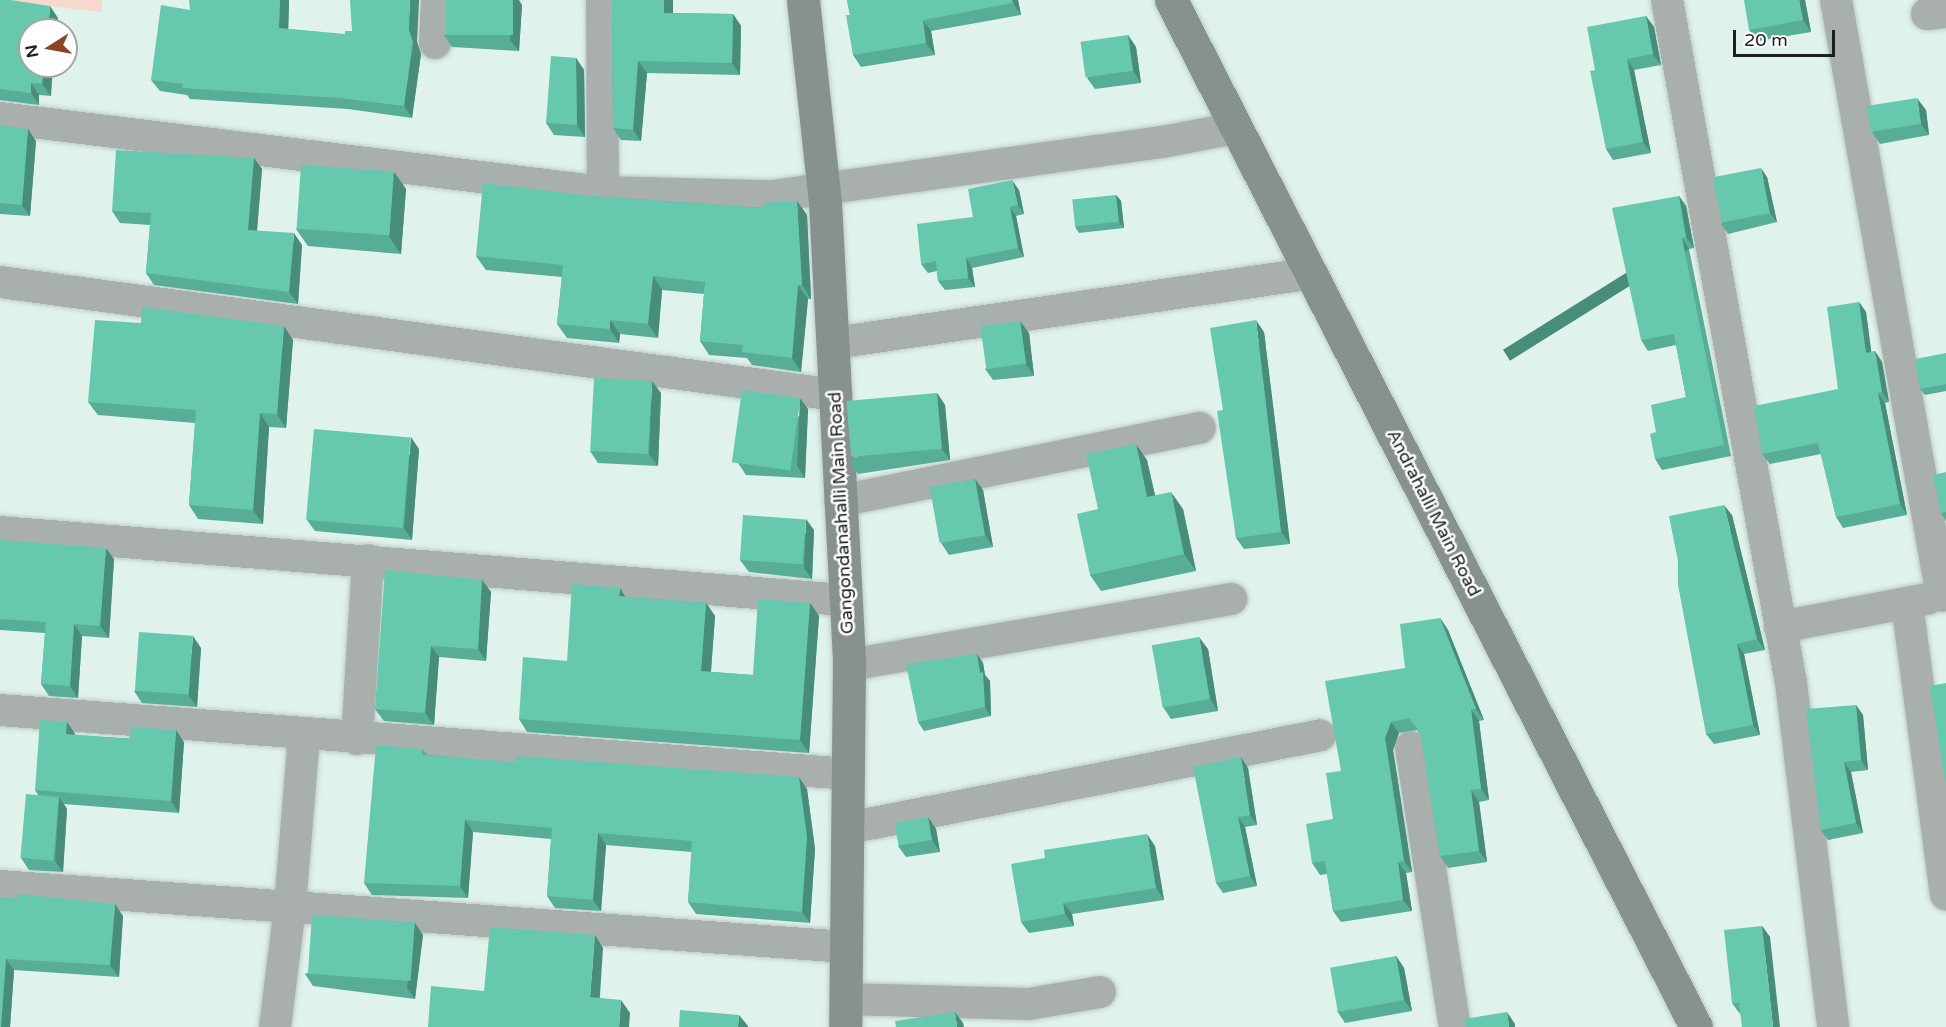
<!DOCTYPE html>
<html>
<head>
<meta charset="utf-8">
<style>
  body { margin:0 }
  #map { position:relative; width:1946px; height:1027px; overflow:hidden; background:#e0f2ec; font-family:"Varela Round",sans-serif }
  div>[style] { position:absolute }
  .green>* { inset:0; background:#f6d8cc }
  .roads { filter:drop-shadow(0 0 2px #bcccc7) drop-shadow(0 0 2px #bcccc7) }
  .street>* { height:32px; margin:-16px; padding:0 16px; transform-origin:16px; border-radius:16px; background:#a8afad }
  .secondary>* { height:33px; margin:-16.5px; padding:0 16.5px; transform-origin:16.5px; border-radius:16.5px; background:#87918e }
  .wall>* { inset:0; background:#58ad96 }
  .shaded-wall>* { inset:0; background:#478d7a; transform-origin:0 0 }
  .building>* { inset:0; background:#66c9ae; transform-origin:0 0 }
  span { translate:-50% -50%; white-space:nowrap; text-align:center; line-height:1.15; -webkit-text-stroke:5px #fff; paint-order:stroke }
  .street-label { font-size:18px; color:#19201e }
  .north { position:absolute; left:18px; top:18px; width:60px; height:60px; box-sizing:border-box; background:#fff; border:2px solid #a3a6a5; border-radius:50%; rotate:259deg; font-size:16px; font-weight:700; line-height:24px; text-align:center; color:#19201e }
  .north::after { content:''; display:block; margin:auto; width:21px; height:27px; background:#8b4323; clip-path:polygon(50% 0,100% 100%,50% 72%,0 100%) }
  .scale { position:absolute; left:1733px; top:30px; width:102px; height:27px; box-sizing:border-box; border:3px solid #19201e; border-top:0; padding-left:8px; font-size:18px; line-height:21px; white-space:nowrap; color:#19201e; -webkit-text-stroke:4px #fff; paint-order:stroke }
</style>
</head>
<body>
<div id="map">
  <div class="green">
    <div style="clip-path:polygon(102px 0,102px 12px,0 1px,0 0)"></div>
  </div>
  <div class="roads">
    <div class="street">
      <div style="left:602px;top:0;width:192px;rotate:89.7deg"></div>
      <div style="left:1667px;top:0;width:694px;rotate:79.71deg"></div>
      <div style="left:1791px;top:683px;width:347px;rotate:83deg"></div>
      <div style="left:1836px;top:0;width:605px;rotate:79.92deg"></div>
      <div style="left:1927px;top:14px;width:19px;rotate:-6deg"></div>
      <div style="left:435px;top:43px;width:43px;rotate:-87.3deg"></div>
      <div style="left:0;top:118px;width:608px;rotate:7deg"></div>
      <div style="left:603px;top:192px;width:169px;rotate:1.4deg"></div>
      <div style="left:772px;top:196px;width:394px;rotate:-7.9deg"></div>
      <div style="left:1162px;top:142px;width:75px;rotate:-10.7deg"></div>
      <div style="left:0;top:282px;width:844px;rotate:7.7deg"></div>
      <div style="left:834px;top:343px;width:482px;rotate:-8.3deg"></div>
      <div style="left:840px;top:501px;width:367px;rotate:-11.5deg"></div>
      <div style="left:0;top:532px;width:847px;rotate:4.61deg"></div>
      <div style="left:1907px;top:603px;width:294px;rotate:82.4deg"></div>
      <div style="left:1780px;top:627px;width:150px;rotate:-10.8deg"></div>
      <div style="left:849px;top:665px;width:388px;rotate:-9.8deg"></div>
      <div style="left:0;top:710px;width:851px;rotate:4.31deg"></div>
      <div style="left:357px;top:739px;width:179px;rotate:-86.5deg"></div>
      <div style="left:1411px;top:747px;width:283px;rotate:81.1deg"></div>
      <div style="left:848px;top:828px;width:481px;rotate:-11.1deg"></div>
      <div style="left:0;top:886px;width:848px;rotate:4.12deg"></div>
      <div style="left:846px;top:999px;width:183px;rotate:1.6deg"></div>
      <div style="left:1029px;top:1004px;width:72px;rotate:-9.6deg"></div>
      <div style="left:275px;top:1027px;width:122px;rotate:-82.9deg"></div>
      <div style="left:290px;top:906px;width:172px;rotate:-85.3deg"></div>
    </div>
    <div class="secondary">
      <div style="left:803px;top:0;width:203px;rotate:83.8deg"></div>
      <div style="left:825px;top:202px;width:464px;rotate:87deg"></div>
      <div style="left:849px;top:665px;width:362px;rotate:90.6deg"></div>
      <div style="left:1171px;top:0;width:1153px;rotate:62.92deg"></div>
    </div>
  </div>
  <div class="wall">
    <div style="clip-path:polygon(0 0,58px 18px,57px 30px,30px 30px,51px 96px,39px 95px,39px 105px,0 100px)"></div>
    <div style="clip-path:polygon(289px 0,288px 29px,417px 42px,421px 54px,412px 118px,348px 109px,190px 99px,187px 95px,160px 91px,151px 80px,190px 10px)"></div>
    <div style="clip-path:polygon(612px 0,673px 13px,733px 14px,741px 26px,740px 75px,647px 73px,641px 141px,621px 140px,613px 128px)"></div>
    <div style="clip-path:polygon(847px 0,1018px 0,1021px 15px,931px 31px,935px 55px,861px 67px,853px 55px,850px 15px)"></div>
    <div style="clip-path:polygon(1805px 0,1811px 32px,1758px 41px,1749px 30px)"></div>
    <div style="clip-path:polygon(522px 5px,519px 51px,452px 47px,444px 35px)"></div>
    <div style="clip-path:polygon(1646px 16px,1654px 27px,1661px 65px,1634px 70px,1651px 153px,1613px 160px,1606px 149px,1595px 70px)"></div>
    <div style="clip-path:polygon(1128px 35px,1136px 47px,1141px 83px,1095px 89px,1087px 78px)"></div>
    <div style="clip-path:polygon(576px 58px,584px 70px,585px 137px,554px 135px,546px 123px)"></div>
    <div style="clip-path:polygon(1926px 110px,1929px 135px,1880px 144px,1872px 132px)"></div>
    <div style="clip-path:polygon(0 125px,36px 141px,30px 216px,0 214px)"></div>
    <div style="clip-path:polygon(254px 158px,262px 169px,257px 231px,302px 245px,298px 304px,154px 285px,146px 273px,150px 225px,120px 223px,112px 211px)"></div>
    <div style="clip-path:polygon(394px 172px,406px 189px,401px 254px,308px 246px,296px 229px)"></div>
    <div style="clip-path:polygon(1767px 177px,1777px 222px,1728px 234px,1721px 224px)"></div>
    <div style="clip-path:polygon(1019px 190px,1024px 214px,1016px 216px,1024px 257px,972px 268px,975px 287px,945px 290px,938px 281px,937px 271px,928px 273px,921px 264px,973px 217px)"></div>
    <div style="clip-path:polygon(1116px 195px,1121px 201px,1124px 228px,1079px 233px,1075px 227px)"></div>
    <div style="clip-path:polygon(591px 196px,763px 208px,797px 201px,807px 215px,811px 299px,808px 299px,801px 372px,752px 365px,747px 358px,709px 355px,700px 341px,704px 294px,662px 290px,658px 338px,620px 334px,619px 343px,567px 338px,557px 324px,562px 277px,486px 270px,476px 256px)"></div>
    <div style="clip-path:polygon(1679px 196px,1686px 206px,1694px 248px,1689px 249px,1731px 456px,1662px 470px,1655px 459px,1656px 432px,1686px 397px,1676px 345px,1648px 351px,1641px 340px)"></div>
    <div style="clip-path:polygon(1859px 302px,1866px 312px,1871px 352px,1875px 351px,1882px 362px,1889px 402px,1885px 403px,1907px 515px,1843px 528px,1836px 517px,1821px 454px,1770px 464px,1762px 454px,1838px 389px)"></div>
    <div style="clip-path:polygon(1264px 332px,1290px 544px,1244px 549px,1236px 538px,1223px 410px)"></div>
    <div style="clip-path:polygon(1029px 333px,1034px 376px,993px 380px,985px 369px)"></div>
    <div style="clip-path:polygon(293px 340px,286px 428px,269px 427px,263px 524px,198px 519px,189px 505px,195px 423px,98px 415px,88px 402px)"></div>
    <div style="clip-path:polygon(1946px 353px,1946px 391px,1925px 395px,1920px 389px)"></div>
    <div style="clip-path:polygon(661px 393px,658px 466px,598px 463px,590px 451px)"></div>
    <div style="clip-path:polygon(937px 393px,945px 405px,950px 460px,858px 474px,850px 462px)"></div>
    <div style="clip-path:polygon(808px 409px,805px 478px,746px 475px,738px 463px)"></div>
    <div style="clip-path:polygon(419px 449px,412px 540px,315px 531px,307px 520px)"></div>
    <div style="clip-path:polygon(1147px 460px,1155px 495px,1183px 509px,1196px 571px,1101px 591px,1090px 575px,1098px 509px)"></div>
    <div style="clip-path:polygon(1946px 472px,1946px 521px,1941px 513px)"></div>
    <div style="clip-path:polygon(975px 479px,983px 490px,993px 547px,949px 555px,941px 543px)"></div>
    <div style="clip-path:polygon(1732px 515px,1765px 650px,1744px 654px,1760px 735px,1714px 744px,1706px 734px)"></div>
    <div style="clip-path:polygon(814px 530px,812px 579px,749px 572px,740px 560px)"></div>
    <div style="clip-path:polygon(0 540px,114px 559px,109px 638px,82px 636px,78px 698px,49px 696px,41px 684px,45px 633px,0 630px)"></div>
    <div style="clip-path:polygon(482px 580px,491px 592px,486px 661px,439px 657px,434px 725px,384px 721px,375px 709px)"></div>
    <div style="clip-path:polygon(626px 597px,706px 603px,715px 616px,711px 672px,753px 675px,810px 603px,819px 616px,809px 753px,527px 732px,519px 719px,567px 661px)"></div>
    <div style="clip-path:polygon(1440px 618px,1448px 630px,1484px 720px,1479px 721px,1489px 800px,1479px 802px,1487px 862px,1448px 868px,1440px 856px,1421px 735px,1417px 730px,1399px 733px,1393px 750px,1412px 872px,1406px 873px,1412px 911px,1341px 922px,1333px 911px,1327px 874px,1320px 875px,1312px 863px,1333px 819px,1341px 771px)"></div>
    <div style="clip-path:polygon(201px 648px,197px 707px,142px 703px,134px 691px)"></div>
    <div style="clip-path:polygon(1208px 649px,1218px 711px,1171px 719px,1163px 707px)"></div>
    <div style="clip-path:polygon(977px 654px,983px 663px,985px 675px,990px 681px,991px 716px,924px 731px,918px 722px)"></div>
    <div style="clip-path:polygon(1856px 705px,1863px 715px,1868px 770px,1851px 772px,1863px 833px,1828px 840px,1821px 830px)"></div>
    <div style="clip-path:polygon(67px 722px,75px 734px,75px 735px,184px 742px,179px 813px,64px 804px,67px 809px,63px 872px,29px 870px,21px 858px,38px 795px,35px 790px)"></div>
    <div style="clip-path:polygon(423px 749px,427px 755px,807px 789px,815px 849px,810px 923px,696px 914px,688px 902px,692px 852px,606px 845px,601px 911px,555px 908px,547px 896px,551px 839px,473px 832px,468px 898px,372px 895px,364px 883px)"></div>
    <div style="clip-path:polygon(1248px 768px,1257px 825px,1245px 827px,1257px 886px,1223px 893px,1216px 883px)"></div>
    <div style="clip-path:polygon(928px 817px,936px 829px,940px 852px,906px 857px,898px 846px)"></div>
    <div style="clip-path:polygon(1155px 846px,1164px 900px,1072px 914px,1074px 926px,1029px 933px,1021px 922px)"></div>
    <div style="clip-path:polygon(0 897px,123px 916px,119px 977px,14px 970px,10px 1027px,0 1027px)"></div>
    <div style="clip-path:polygon(415px 923px,423px 935px,415px 999px,313px 986px,305px 974px)"></div>
    <div style="clip-path:polygon(1762px 926px,1770px 937px,1740px 1014px,1732px 1003px)"></div>
    <div style="clip-path:polygon(1396px 956px,1404px 968px,1412px 1011px,1345px 1023px,1337px 1011px)"></div>
  </div>
  <div class="shaded-wall">
    <div style="clip-path:polygon(280px 0,289px 0,288px 40px,279px 28px)"></div>
    <div style="clip-path:polygon(410px 0,419px 0,417px 42px,421px 54px,412px 118px,404px 106px)"></div>
    <div style="clip-path:polygon(513px 0,519px 0,522px 5px,519px 51px,510px 40px)"></div>
    <div style="clip-path:polygon(664px 0,673px 0,673px 24px,664px 13px)"></div>
    <div style="clip-path:polygon(1012px 0,1018px 0,1021px 15px,1013px 3px)"></div>
    <div style="clip-path:polygon(1799px 0,1805px 0,1811px 32px,1803px 20px)"></div>
    <div style="clip-path:polygon(50px 6px,58px 18px,57px 30px,48px 30px)"></div>
    <div style="clip-path:polygon(733px 14px,741px 26px,740px 75px,732px 63px)"></div>
    <div style="clip-path:polygon(1646px 16px,1654px 27px,1661px 65px,1653px 54px)"></div>
    <div style="clip-path:polygon(923px 20px,931px 31px,935px 55px,926px 43px)"></div>
    <div style="clip-path:polygon(1128px 35px,1136px 47px,1141px 83px,1133px 71px)"></div>
    <div style="clip-path:polygon(576px 58px,584px 70px,585px 137px,577px 125px)"></div>
    <div style="clip-path:polygon(1627px 59px,1634px 70px,1651px 153px,1643px 142px)"></div>
    <div style="clip-path:polygon(638px 61px,647px 73px,641px 141px,633px 130px)"></div>
    <div style="clip-path:polygon(44px 66px,53px 66px,51px 96px,42px 84px)"></div>
    <div style="clip-path:polygon(31px 83px,39px 95px,39px 105px,31px 93px)"></div>
    <div style="clip-path:polygon(1917px 98px,1926px 110px,1929px 135px,1921px 124px)"></div>
    <div style="clip-path:polygon(28px 129px,36px 141px,30px 216px,22px 205px)"></div>
    <div style="clip-path:polygon(254px 158px,262px 169px,256px 242px,248px 230px)"></div>
    <div style="clip-path:polygon(1761px 168px,1767px 177px,1777px 222px,1770px 213px)"></div>
    <div style="clip-path:polygon(394px 172px,406px 189px,401px 254px,389px 237px)"></div>
    <div style="clip-path:polygon(1012px 180px,1019px 190px,1024px 214px,1018px 205px)"></div>
    <div style="clip-path:polygon(1116px 195px,1121px 201px,1124px 228px,1119px 222px)"></div>
    <div style="clip-path:polygon(1679px 196px,1686px 206px,1694px 248px,1686px 237px)"></div>
    <div style="clip-path:polygon(797px 201px,807px 215px,811px 299px,802px 285px)"></div>
    <div style="clip-path:polygon(1010px 207px,1016px 216px,1024px 257px,1018px 248px)"></div>
    <div style="clip-path:polygon(294px 233px,302px 245px,298px 304px,289px 292px)"></div>
    <div style="left:1682px;top:238px;width:13px;height:211px;rotate:58deg"></div>
    <div style="clip-path:polygon(966px 258px,972px 268px,975px 287px,968px 278px)"></div>
    <div style="clip-path:polygon(653px 276px,662px 290px,658px 338px,648px 324px)"></div>
    <div style="clip-path:polygon(798px 285px,808px 299px,801px 372px,792px 358px)"></div>
    <div style="clip-path:polygon(1859px 302px,1866px 312px,1873px 364px,1866px 353px)"></div>
    <div style="clip-path:polygon(610px 320px,620px 334px,619px 343px,610px 329px)"></div>
    <div style="clip-path:polygon(1256px 320px,1264px 332px,1290px 544px,1281px 532px)"></div>
    <div style="clip-path:polygon(1020px 321px,1029px 333px,1034px 376px,1026px 364px)"></div>
    <div style="clip-path:polygon(284px 326px,293px 340px,286px 428px,277px 414px)"></div>
    <div style="clip-path:polygon(1875px 351px,1882px 362px,1889px 402px,1882px 392px)"></div>
    <div style="clip-path:polygon(652px 381px,661px 393px,658px 466px,649px 454px)"></div>
    <div style="clip-path:polygon(937px 393px,945px 405px,950px 460px,942px 449px)"></div>
    <div style="clip-path:polygon(1878px 393px,1885px 403px,1907px 515px,1900px 504px)"></div>
    <div style="clip-path:polygon(800px 398px,808px 409px,805px 478px,797px 466px)"></div>
    <div style="clip-path:polygon(260px 413px,269px 427px,263px 524px,253px 510px)"></div>
    <div style="clip-path:polygon(411px 437px,419px 449px,412px 540px,404px 528px)"></div>
    <div style="clip-path:polygon(1136px 444px,1147px 460px,1159px 514px,1147px 497px)"></div>
    <div style="clip-path:polygon(975px 479px,983px 490px,993px 547px,985px 535px)"></div>
    <div style="clip-path:polygon(1171px 492px,1183px 509px,1196px 571px,1184px 554px)"></div>
    <div style="clip-path:polygon(1724px 505px,1732px 515px,1765px 650px,1757px 639px)"></div>
    <div style="clip-path:polygon(806px 519px,814px 530px,812px 579px,804px 568px)"></div>
    <div style="clip-path:polygon(106px 548px,114px 559px,109px 638px,100px 626px)"></div>
    <div style="clip-path:polygon(482px 580px,491px 592px,486px 661px,478px 649px)"></div>
    <div style="clip-path:polygon(620px 588px,628px 601px,619px 596px)"></div>
    <div style="clip-path:polygon(706px 603px,715px 616px,710px 683px,701px 671px)"></div>
    <div style="clip-path:polygon(810px 603px,819px 616px,809px 753px,800px 740px)"></div>
    <div style="clip-path:polygon(1440px 618px,1448px 630px,1484px 720px,1476px 709px)"></div>
    <div style="clip-path:polygon(74px 624px,82px 636px,78px 698px,70px 686px)"></div>
    <div style="clip-path:polygon(193px 636px,201px 648px,197px 707px,188px 695px)"></div>
    <div style="clip-path:polygon(1199px 637px,1208px 649px,1218px 711px,1210px 699px)"></div>
    <div style="clip-path:polygon(1737px 644px,1744px 654px,1760px 735px,1753px 725px)"></div>
    <div style="clip-path:polygon(431px 646px,439px 657px,434px 725px,425px 713px)"></div>
    <div style="clip-path:polygon(977px 654px,983px 663px,985px 675px,990px 681px,991px 716px,985px 707px)"></div>
    <div style="clip-path:polygon(1856px 705px,1863px 715px,1868px 770px,1861px 760px)"></div>
    <div style="clip-path:polygon(1471px 709px,1479px 721px,1489px 800px,1481px 789px)"></div>
    <div style="clip-path:polygon(67px 722px,75px 734px,74px 746px,66px 734px)"></div>
    <div style="clip-path:polygon(1391px 722px,1399px 733px,1393px 750px,1412px 872px,1404px 861px,1385px 738px)"></div>
    <div style="clip-path:polygon(176px 730px,184px 742px,179px 813px,171px 801px)"></div>
    <div style="clip-path:polygon(1241px 757px,1248px 768px,1257px 825px,1250px 815px)"></div>
    <div style="clip-path:polygon(1844px 762px,1851px 772px,1863px 833px,1856px 823px)"></div>
    <div style="clip-path:polygon(799px 777px,807px 789px,815px 849px,810px 923px,802px 912px)"></div>
    <div style="clip-path:polygon(1471px 790px,1479px 802px,1487px 862px,1479px 851px)"></div>
    <div style="clip-path:polygon(59px 797px,67px 809px,63px 872px,55px 861px)"></div>
    <div style="clip-path:polygon(928px 817px,936px 829px,940px 852px,932px 840px)"></div>
    <div style="clip-path:polygon(1238px 817px,1245px 827px,1257px 886px,1250px 876px)"></div>
    <div style="clip-path:polygon(465px 820px,473px 832px,468px 898px,460px 886px)"></div>
    <div style="clip-path:polygon(598px 833px,606px 845px,601px 911px,593px 900px)"></div>
    <div style="clip-path:polygon(1147px 834px,1155px 846px,1164px 900px,1156px 888px)"></div>
    <div style="clip-path:polygon(1398px 862px,1406px 873px,1412px 911px,1403px 900px)"></div>
    <div style="clip-path:polygon(1063px 903px,1072px 914px,1074px 926px,1065px 914px)"></div>
    <div style="clip-path:polygon(115px 904px,123px 916px,119px 977px,110px 965px)"></div>
    <div style="clip-path:polygon(415px 923px,423px 935px,415px 999px,407px 988px)"></div>
    <div style="clip-path:polygon(1762px 926px,1770px 937px,1780px 1027px,1773px 1027px)"></div>
    <div style="clip-path:polygon(595px 935px,603px 948px,599px 1010px,590px 997px)"></div>
    <div style="clip-path:polygon(1396px 956px,1404px 968px,1412px 1011px,1404px 1000px)"></div>
    <div style="clip-path:polygon(6px 959px,14px 970px,10px 1027px,1px 1027px)"></div>
    <div style="clip-path:polygon(621px 1000px,630px 1013px,629px 1027px,619px 1027px)"></div>
    <div style="clip-path:polygon(955px 1012px,963px 1023px,964px 1027px,957px 1027px)"></div>
    <div style="clip-path:polygon(1507px 1012px,1515px 1024px,1515px 1027px,1509px 1027px)"></div>
    <div style="clip-path:polygon(739px 1015px,748px 1026px,748px 1027px,738px 1027px)"></div>
  </div>
  <div class="building">
    <div style="clip-path:polygon(0 0,11px 0,50px 6px,48px 30px,30px 30px,30px 66px,44px 66px,42px 84px,31px 83px,31px 93px,0 89px)"></div>
    <div style="clip-path:polygon(189px 0,280px 0,279px 28px,345px 34px,345px 31px,352px 31px,350px 0,410px 0,409px 30px,413px 42px,404px 106px,340px 98px,182px 88px,183px 84px,151px 80px,161px 5px,190px 10px)"></div>
    <div style="left:446px;top:0;width:67px;height:35px"></div>
    <div style="clip-path:polygon(612px 0,664px 0,664px 13px,733px 14px,732px 63px,638px 61px,633px 130px,613px 128px)"></div>
    <div style="clip-path:polygon(847px 0,1012px 0,1013px 3px,923px 20px,926px 43px,853px 55px,846px 15px,850px 15px)"></div>
    <div style="clip-path:polygon(1744px 0,1799px 0,1803px 20px,1749px 30px)"></div>
    <div style="clip-path:polygon(1646px 16px,1653px 54px,1627px 59px,1643px 142px,1606px 149px,1590px 71px,1595px 70px,1587px 27px)"></div>
    <div style="left:1128px;top:35px;width:36px;height:48px;rotate:82deg"></div>
    <div style="clip-path:polygon(551px 56px,576px 58px,577px 125px,546px 123px)"></div>
    <div style="left:1917px;top:98px;width:26px;height:51px;rotate:81deg"></div>
    <div style="clip-path:polygon(0 125px,28px 129px,22px 205px,0 203px)"></div>
    <div style="clip-path:polygon(116px 150px,254px 158px,248px 230px,294px 233px,289px 292px,146px 273px,151px 213px,112px 211px)"></div>
    <div style="left:301px;top:165px;width:93px;height:64px;rotate:4deg"></div>
    <div style="left:1761px;top:168px;width:46px;height:49px;rotate:79deg"></div>
    <div style="clip-path:polygon(1012px 180px,1018px 205px,1010px 207px,1018px 248px,966px 258px,968px 278px,938px 281px,936px 261px,921px 264px,917px 224px,973px 217px,968px 189px)"></div>
    <div style="clip-path:polygon(483px 183px,591px 196px,763px 208px,763px 203px,797px 201px,802px 285px,798px 285px,792px 358px,742px 352px,743px 345px,700px 341px,705px 282px,653px 276px,648px 324px,610px 320px,610px 329px,557px 324px,563px 265px,476px 256px)"></div>
    <div style="left:1116px;top:195px;width:27px;height:44px;rotate:84deg"></div>
    <div style="clip-path:polygon(1679px 196px,1686px 237px,1682px 238px,1724px 445px,1655px 459px,1650px 434px,1656px 432px,1651px 405px,1686px 397px,1674px 334px,1641px 340px,1612px 208px)"></div>
    <div style="clip-path:polygon(1859px 302px,1866px 353px,1875px 351px,1882px 392px,1878px 393px,1900px 504px,1836px 517px,1818px 443px,1762px 454px,1754px 406px,1838px 389px,1827px 307px)"></div>
    <div style="clip-path:polygon(142px 307px,284px 326px,277px 414px,260px 413px,253px 510px,189px 505px,196px 410px,88px 402px,95px 320px,141px 323px)"></div>
    <div style="clip-path:polygon(1256px 320px,1281px 532px,1236px 538px,1217px 411px,1223px 410px,1210px 328px)"></div>
    <div style="left:1020px;top:321px;width:43px;height:40px;rotate:82deg"></div>
    <div style="clip-path:polygon(1946px 353px,1946px 384px,1920px 389px,1915px 359px)"></div>
    <div style="left:594px;top:378px;width:58px;height:73px;rotate:3deg"></div>
    <div style="left:742px;top:390px;width:59px;height:73px;rotate:8deg"></div>
    <div style="left:937px;top:393px;width:56px;height:91px;rotate:85deg"></div>
    <div style="left:314px;top:429px;width:97px;height:91px;rotate:5deg"></div>
    <div style="clip-path:polygon(1136px 444px,1147px 497px,1171px 492px,1184px 554px,1090px 575px,1077px 514px,1098px 509px,1086px 454px)"></div>
    <div style="clip-path:polygon(1946px 472px,1946px 512px,1941px 513px,1933px 475px)"></div>
    <div style="left:975px;top:479px;width:57px;height:46px;rotate:80deg"></div>
    <div style="clip-path:polygon(1724px 505px,1757px 639px,1737px 644px,1753px 725px,1706px 734px,1678px 585px,1678px 561px,1669px 516px)"></div>
    <div style="left:743px;top:515px;width:63px;height:45px;rotate:4deg"></div>
    <div style="clip-path:polygon(0 540px,106px 548px,100px 626px,74px 624px,70px 686px,41px 684px,46px 622px,0 619px)"></div>
    <div style="clip-path:polygon(385px 570px,482px 580px,478px 649px,431px 646px,425px 713px,375px 709px)"></div>
    <div style="clip-path:polygon(572px 584px,620px 588px,619px 596px,706px 603px,701px 671px,753px 675px,758px 599px,810px 603px,800px 740px,519px 719px,523px 657px,567px 661px)"></div>
    <div style="clip-path:polygon(1440px 618px,1476px 709px,1471px 709px,1481px 789px,1471px 790px,1479px 851px,1440px 856px,1420px 732px,1409px 718px,1391px 722px,1385px 738px,1404px 861px,1398px 862px,1403px 900px,1333px 911px,1325px 861px,1312px 863px,1306px 824px,1333px 819px,1326px 773px,1341px 771px,1325px 681px,1405px 668px,1400px 624px)"></div>
    <div style="left:139px;top:632px;width:54px;height:59px;rotate:4deg"></div>
    <div style="left:1199px;top:637px;width:63px;height:48px;rotate:80deg"></div>
    <div style="clip-path:polygon(977px 654px,980px 673px,983px 672px,985px 707px,918px 722px,906px 664px)"></div>
    <div style="clip-path:polygon(1946px 683px,1946px 787px,1930px 686px)"></div>
    <div style="clip-path:polygon(1856px 705px,1861px 760px,1844px 762px,1856px 823px,1821px 830px,1806px 709px)"></div>
    <div style="clip-path:polygon(40px 720px,67px 722px,66px 734px,129px 739px,132px 727px,176px 730px,171px 801px,35px 790px)"></div>
    <div style="clip-path:polygon(376px 745px,423px 749px,422px 755px,516px 762px,517px 756px,799px 777px,807px 837px,802px 912px,688px 902px,692px 841px,598px 833px,593px 900px,547px 896px,552px 828px,465px 820px,460px 886px,364px 883px)"></div>
    <div style="clip-path:polygon(1241px 757px,1250px 815px,1238px 817px,1250px 876px,1216px 883px,1193px 767px)"></div>
    <div style="left:26px;top:794px;width:33px;height:64px;rotate:5deg"></div>
    <div style="left:928px;top:817px;width:23px;height:34px;rotate:80deg"></div>
    <div style="clip-path:polygon(1147px 834px,1156px 888px,1063px 903px,1065px 914px,1021px 922px,1011px 864px,1045px 858px,1044px 850px)"></div>
    <div style="clip-path:polygon(18px 894px,115px 904px,110px 965px,6px 959px,1px 1027px,0 1027px,0 897px,18px 899px)"></div>
    <div style="left:312px;top:915px;width:103px;height:59px;rotate:4deg"></div>
    <div style="clip-path:polygon(1762px 926px,1773px 1027px,1742px 1027px,1739px 1003px,1732px 1003px,1724px 930px)"></div>
    <div style="clip-path:polygon(490px 927px,595px 935px,590px 997px,621px 1000px,619px 1027px,428px 1027px,431px 986px,484px 991px)"></div>
    <div style="left:1396px;top:956px;width:45px;height:67px;rotate:80deg"></div>
    <div style="clip-path:polygon(680px 1010px,739px 1015px,738px 1027px,679px 1027px)"></div>
    <div style="clip-path:polygon(955px 1012px,957px 1027px,896px 1027px,895px 1021px)"></div>
    <div style="clip-path:polygon(1507px 1012px,1509px 1027px,1466px 1027px,1464px 1019px)"></div>
  </div>
  <div class="street-label">
    <span style="left:841px;top:513px;rotate:-93deg">Gangondanahalli Main Road</span>
    <span style="left:1434px;top:513px;rotate:63deg">Andrahalli Main Road</span>
  </div>
  <div class="north">N</div>
  <div class="scale">20 m</div>
</div>
</body>
</html>
